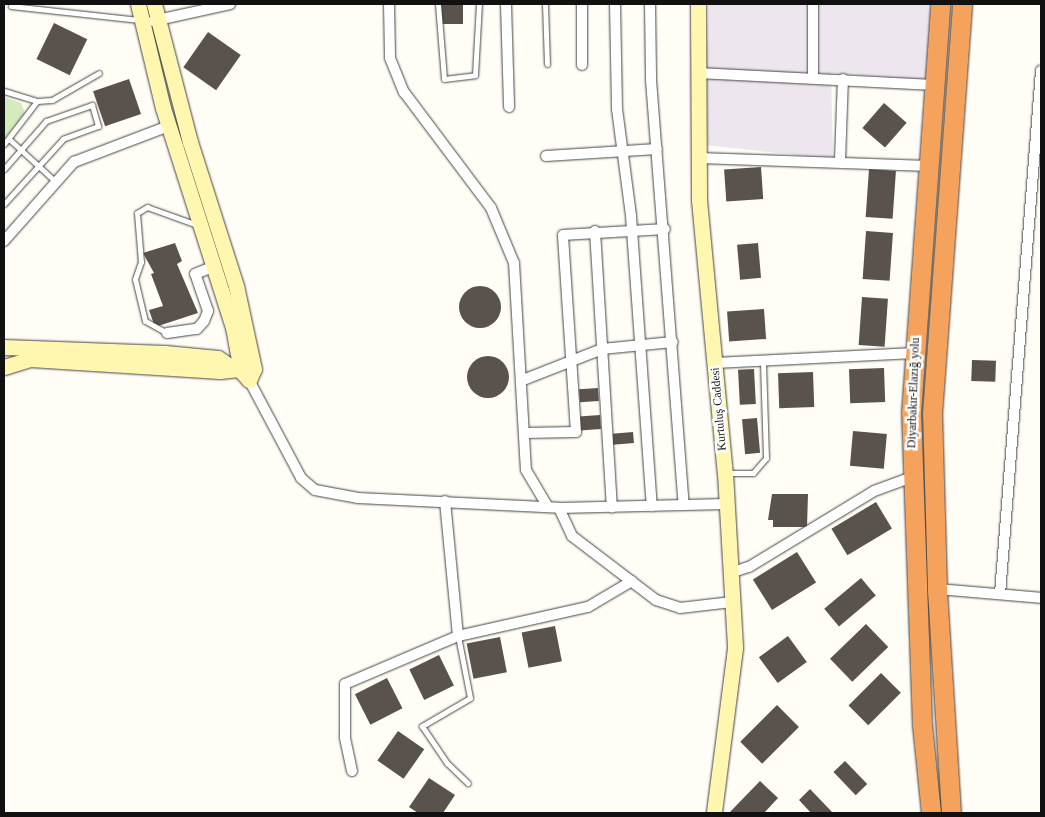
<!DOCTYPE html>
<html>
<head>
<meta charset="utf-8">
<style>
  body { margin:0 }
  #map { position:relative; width:1045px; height:817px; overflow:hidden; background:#fffdf5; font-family:"Times New Roman",serif }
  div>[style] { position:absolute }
  .industrial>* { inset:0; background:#eee6ef }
  .green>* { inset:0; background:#d5ebbd }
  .building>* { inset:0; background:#5a524d; transform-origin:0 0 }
  .round { border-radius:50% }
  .roads { filter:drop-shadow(0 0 1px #444) drop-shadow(0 0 1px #444) }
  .lane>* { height:5px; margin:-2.5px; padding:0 2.5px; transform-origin:2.5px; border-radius:2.5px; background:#fff }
  .street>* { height:10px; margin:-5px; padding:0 5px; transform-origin:5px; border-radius:5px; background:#fff }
  .secondary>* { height:15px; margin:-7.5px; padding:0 7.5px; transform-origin:7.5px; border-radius:7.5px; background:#fff6b0 }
  .highway>* { height:19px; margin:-9.5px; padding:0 9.5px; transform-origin:9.5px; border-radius:9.5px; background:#f5a25d }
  span { translate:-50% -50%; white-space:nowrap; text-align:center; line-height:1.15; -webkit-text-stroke:5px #fff; paint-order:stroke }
  .street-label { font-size:12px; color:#111 }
  .frame { position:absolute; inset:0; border:5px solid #111; pointer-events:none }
</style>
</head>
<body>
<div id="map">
  <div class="industrial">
    <div style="clip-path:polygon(708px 4px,932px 4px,927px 80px,831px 73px,833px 159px,705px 145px)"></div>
  </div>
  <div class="green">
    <div style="clip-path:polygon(4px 97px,21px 103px,25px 113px,4px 139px)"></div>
  </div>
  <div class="building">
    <div style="left:440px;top:4px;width:23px;height:20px"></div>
    <div style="left:54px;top:23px;width:37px;height:40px;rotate:26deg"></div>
    <div style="left:208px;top:32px;width:40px;height:43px;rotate:35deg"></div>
    <div style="left:129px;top:79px;width:37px;height:38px;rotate:71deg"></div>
    <div style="left:884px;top:103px;width:30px;height:33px;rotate:41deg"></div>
    <div style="left:761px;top:167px;width:32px;height:37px;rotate:86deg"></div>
    <div style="left:869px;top:169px;width:27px;height:48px;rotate:4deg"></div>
    <div style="left:866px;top:231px;width:27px;height:48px;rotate:4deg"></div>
    <div style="clip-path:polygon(175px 243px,182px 261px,177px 264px,198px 313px,155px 327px,149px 310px,163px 306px,151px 274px,154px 273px,143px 253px)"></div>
    <div style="left:758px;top:243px;width:35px;height:21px;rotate:85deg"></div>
    <div class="round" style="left:459px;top:286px;width:42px;height:42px"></div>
    <div style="left:862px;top:297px;width:26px;height:48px;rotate:4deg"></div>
    <div style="left:764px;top:309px;width:30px;height:37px;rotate:86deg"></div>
    <div class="round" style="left:467px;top:356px;width:42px;height:42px"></div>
    <div style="left:972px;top:360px;width:24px;height:21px;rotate:2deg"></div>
    <div style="left:884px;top:368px;width:34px;height:35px;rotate:88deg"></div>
    <div style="left:754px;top:369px;width:35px;height:16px;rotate:87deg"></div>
    <div style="left:813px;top:372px;width:35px;height:35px;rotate:88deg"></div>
    <div style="left:598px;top:388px;width:13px;height:19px;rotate:86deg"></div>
    <div style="left:600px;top:415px;width:14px;height:21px;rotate:86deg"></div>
    <div style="left:757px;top:418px;width:35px;height:15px;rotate:85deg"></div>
    <div style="left:853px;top:431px;width:34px;height:35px;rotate:5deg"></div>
    <div style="left:633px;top:432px;width:11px;height:21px;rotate:85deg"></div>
    <div style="clip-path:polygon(772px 494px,808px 494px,807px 527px,773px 527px,773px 520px,768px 520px)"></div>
    <div style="left:876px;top:502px;width:31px;height:52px;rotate:59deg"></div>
    <div style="left:797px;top:552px;width:36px;height:52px;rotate:58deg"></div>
    <div style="left:861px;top:578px;width:23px;height:48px;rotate:50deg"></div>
    <div style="left:866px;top:624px;width:32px;height:50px;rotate:46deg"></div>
    <div style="left:555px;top:626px;width:36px;height:34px;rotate:79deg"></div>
    <div style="left:788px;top:636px;width:32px;height:36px;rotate:54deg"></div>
    <div style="left:500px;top:637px;width:36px;height:34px;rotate:79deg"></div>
    <div style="left:439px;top:655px;width:34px;height:33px;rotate:64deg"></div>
    <div style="left:881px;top:673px;width:28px;height:46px;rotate:45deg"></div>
    <div style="left:387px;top:678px;width:34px;height:36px;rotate:63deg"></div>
    <div style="left:777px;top:705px;width:31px;height:52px;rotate:45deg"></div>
    <div style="left:398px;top:731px;width:32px;height:36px;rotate:35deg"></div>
    <div style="left:845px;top:761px;width:32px;height:16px;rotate:46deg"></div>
    <div style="clip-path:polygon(429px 778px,455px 795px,443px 813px,418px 813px,409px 807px)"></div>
    <div style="clip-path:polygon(760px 781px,778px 798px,764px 813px,729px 813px)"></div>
    <div style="clip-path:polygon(810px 789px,833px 813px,811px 813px,799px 800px)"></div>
  </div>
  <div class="roads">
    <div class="lane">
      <div style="left:438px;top:4px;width:75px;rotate:85.4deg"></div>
      <div style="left:444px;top:79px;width:31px;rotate:-7deg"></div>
      <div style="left:475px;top:75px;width:71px;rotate:-86.8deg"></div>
      <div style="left:545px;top:4px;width:60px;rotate:88.1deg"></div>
      <div style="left:11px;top:6px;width:129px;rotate:6.2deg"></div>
      <div style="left:4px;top:91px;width:34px;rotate:17deg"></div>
      <div style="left:37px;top:101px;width:15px;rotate:-4deg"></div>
      <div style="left:52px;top:100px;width:54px;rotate:-29.9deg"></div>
      <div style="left:9px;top:139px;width:64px;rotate:42.5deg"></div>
      <div style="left:4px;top:144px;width:54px;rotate:-52.5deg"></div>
      <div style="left:4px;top:169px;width:64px;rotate:-48.8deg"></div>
      <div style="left:46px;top:121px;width:49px;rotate:-19.2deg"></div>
      <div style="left:92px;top:105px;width:22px;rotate:74deg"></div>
      <div style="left:98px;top:126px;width:37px;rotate:160deg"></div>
      <div style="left:63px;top:139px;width:88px;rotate:132.2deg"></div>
      <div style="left:167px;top:333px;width:25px;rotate:-151deg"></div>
      <div style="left:145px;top:321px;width:43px;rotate:-103.4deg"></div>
      <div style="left:135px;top:279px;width:18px;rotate:-71deg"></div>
      <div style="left:141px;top:262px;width:49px;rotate:-94.7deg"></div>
      <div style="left:137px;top:213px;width:12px;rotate:-31deg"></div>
      <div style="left:147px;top:207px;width:53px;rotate:19.8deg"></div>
      <div style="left:727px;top:473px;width:26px"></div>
      <div style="left:753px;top:473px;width:20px;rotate:-49deg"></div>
      <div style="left:766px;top:458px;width:98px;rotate:-91.8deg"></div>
      <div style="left:458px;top:636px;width:63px;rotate:79deg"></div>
      <div style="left:470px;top:698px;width:56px;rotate:149.7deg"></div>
      <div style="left:422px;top:726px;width:45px;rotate:56deg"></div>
      <div style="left:447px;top:763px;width:29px;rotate:44deg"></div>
    </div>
    <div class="street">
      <div style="left:389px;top:4px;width:54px;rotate:88.9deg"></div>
      <div style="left:390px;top:58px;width:37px;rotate:68deg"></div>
      <div style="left:404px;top:92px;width:145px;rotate:53.1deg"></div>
      <div style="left:491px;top:208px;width:60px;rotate:67.3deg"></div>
      <div style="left:514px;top:263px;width:207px;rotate:86.7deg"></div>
      <div style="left:526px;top:470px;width:43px;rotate:59.3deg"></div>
      <div style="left:506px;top:4px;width:103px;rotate:88.3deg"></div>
      <div style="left:615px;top:4px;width:105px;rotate:88.9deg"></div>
      <div style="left:617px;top:109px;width:108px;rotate:82.5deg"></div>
      <div style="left:631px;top:216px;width:291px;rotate:85.9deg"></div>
      <div style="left:650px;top:4px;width:76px;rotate:89.2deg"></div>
      <div style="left:651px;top:80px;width:426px;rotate:85.6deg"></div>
      <div style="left:813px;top:4px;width:73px;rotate:90deg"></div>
      <div style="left:153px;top:21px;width:79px;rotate:-12.4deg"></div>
      <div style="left:582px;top:65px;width:61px;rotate:-90deg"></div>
      <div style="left:698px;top:73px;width:236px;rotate:2.9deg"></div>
      <div style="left:546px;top:156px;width:111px;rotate:-3.6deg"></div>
      <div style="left:699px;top:158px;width:230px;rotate:2deg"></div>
      <div style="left:840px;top:160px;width:81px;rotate:-87.9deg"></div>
      <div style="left:595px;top:231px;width:277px;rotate:86.5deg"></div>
      <div style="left:4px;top:241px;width:106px;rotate:-48.5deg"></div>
      <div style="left:74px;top:162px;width:102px;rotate:-20.8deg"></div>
      <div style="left:167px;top:333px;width:30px;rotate:-8deg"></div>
      <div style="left:197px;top:329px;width:11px;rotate:-49deg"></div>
      <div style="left:204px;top:321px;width:11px;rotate:-68deg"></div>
      <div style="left:208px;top:311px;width:39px;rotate:-109deg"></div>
      <div style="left:195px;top:274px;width:22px;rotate:-22deg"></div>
      <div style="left:715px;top:363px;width:200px;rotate:-2.9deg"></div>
      <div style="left:249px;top:380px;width:111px;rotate:62deg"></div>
      <div style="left:301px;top:478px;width:18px;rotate:41deg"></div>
      <div style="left:315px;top:490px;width:44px;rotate:10.5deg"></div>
      <div style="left:358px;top:498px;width:201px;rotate:2.8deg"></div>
      <div style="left:559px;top:508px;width:167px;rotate:-1.4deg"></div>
      <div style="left:523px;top:380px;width:85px;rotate:-21.4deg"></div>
      <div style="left:602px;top:349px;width:71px;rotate:-5.6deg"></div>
      <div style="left:525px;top:433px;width:51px;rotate:-1.1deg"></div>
      <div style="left:576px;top:432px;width:197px;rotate:-93.8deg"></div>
      <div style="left:563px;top:235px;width:102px;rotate:-3.4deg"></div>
      <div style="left:445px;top:501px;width:136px;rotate:84.5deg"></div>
      <div style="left:559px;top:508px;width:31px;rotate:65deg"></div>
      <div style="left:572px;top:536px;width:106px;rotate:37.3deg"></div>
      <div style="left:656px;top:600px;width:25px;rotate:18deg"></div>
      <div style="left:680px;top:608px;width:52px;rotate:-6.6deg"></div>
      <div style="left:730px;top:573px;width:20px;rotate:-18deg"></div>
      <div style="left:749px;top:567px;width:146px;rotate:-31.3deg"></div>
      <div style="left:874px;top:491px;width:40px;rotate:-20.2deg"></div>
      <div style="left:937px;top:589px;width:104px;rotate:4.9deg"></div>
      <div style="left:1000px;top:594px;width:525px;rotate:-85.52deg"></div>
      <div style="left:352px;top:771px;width:35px;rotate:-102deg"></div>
      <div style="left:345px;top:737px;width:53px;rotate:-90deg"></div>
      <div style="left:345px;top:684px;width:123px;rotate:-23deg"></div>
      <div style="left:458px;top:636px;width:133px;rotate:-12.6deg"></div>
      <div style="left:588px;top:607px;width:51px;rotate:-30.6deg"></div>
    </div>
    <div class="secondary">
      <div style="left:138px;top:4px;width:107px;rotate:76.5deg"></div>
      <div style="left:163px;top:108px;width:230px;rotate:72.3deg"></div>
      <div style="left:233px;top:327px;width:45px;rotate:79.7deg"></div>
      <div style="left:241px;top:371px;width:12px;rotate:48deg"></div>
      <div style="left:249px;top:380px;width:12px;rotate:-66deg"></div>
      <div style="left:254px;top:369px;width:85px;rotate:-102.2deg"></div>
      <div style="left:236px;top:286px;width:151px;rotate:-107.7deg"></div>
      <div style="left:190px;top:142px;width:143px;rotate:-104.6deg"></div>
      <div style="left:698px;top:4px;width:196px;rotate:89.7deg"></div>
      <div style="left:699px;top:200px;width:274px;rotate:84.6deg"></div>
      <div style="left:725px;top:473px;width:175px;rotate:86.7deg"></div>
      <div style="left:735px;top:648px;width:166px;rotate:97.3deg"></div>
      <div style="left:4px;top:347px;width:161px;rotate:2.1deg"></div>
      <div style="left:165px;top:353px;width:53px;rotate:5.4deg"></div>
      <div style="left:218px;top:358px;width:16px;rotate:35deg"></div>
      <div style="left:4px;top:367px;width:27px;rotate:-17deg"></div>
      <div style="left:30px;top:359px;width:190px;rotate:3.6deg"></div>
      <div style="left:220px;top:371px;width:30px;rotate:-6deg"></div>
    </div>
    <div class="highway">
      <div style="left:931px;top:813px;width:88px;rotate:-95.8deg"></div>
      <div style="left:922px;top:725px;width:312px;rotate:-92deg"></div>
      <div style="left:911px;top:413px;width:410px;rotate:-85.9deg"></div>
      <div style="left:951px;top:813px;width:224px;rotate:-93.6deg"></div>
      <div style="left:937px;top:589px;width:175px;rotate:-91.6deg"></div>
      <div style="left:932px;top:414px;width:411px;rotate:-85.8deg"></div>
    </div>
  </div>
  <div class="street-label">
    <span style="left:914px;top:393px;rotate:-88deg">Diyarbakır-Elazığ yolu</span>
    <span style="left:719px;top:409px;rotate:-95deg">Kurtuluş Caddesi</span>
  </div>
  <div class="frame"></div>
</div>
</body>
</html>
